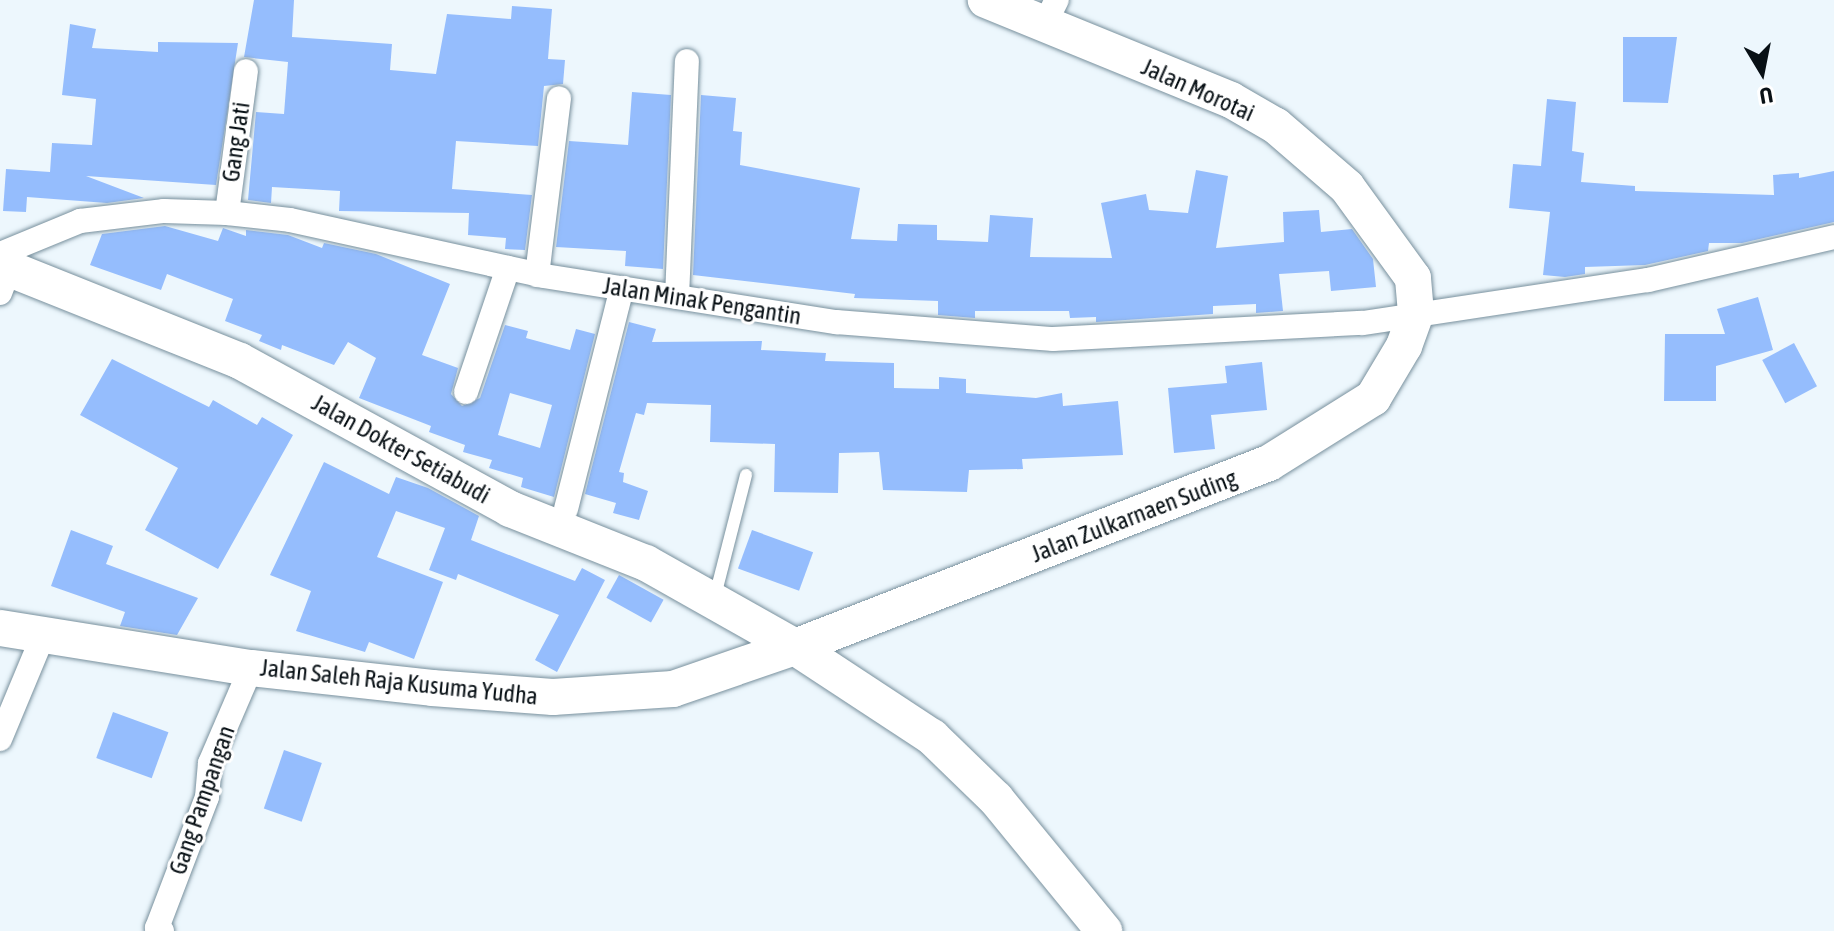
<!DOCTYPE html>
<html>
<head>
<meta charset="utf-8">
<style>
  body { margin:0 }
  #map { position:relative; width:1834px; height:931px; overflow:hidden; background:#edf7fd; font-family:"Asap Condensed",sans-serif }
  div>[style] { position:absolute }
  .building>* { inset:0; background:#95bdfd; transform-origin:0 0 }
  .roads { filter:drop-shadow(0 0 2px #78909d) drop-shadow(0 0 2px #78909d) }
  .lane>* { height:12px; margin:-6px; padding:0 6px; transform-origin:6px; border-radius:6px; background:#fff }
  .street>* { height:24px; margin:-12px; padding:0 12px; transform-origin:12px; border-radius:12px; background:#fff }
  .secondary>* { height:36px; margin:-18px; padding:0 18px; transform-origin:18px; border-radius:18px; background:#fff }
  span { translate:-50% -50%; white-space:nowrap; text-align:center; line-height:1.15; -webkit-text-stroke:6px #fff; paint-order:stroke }
  .street-label { font-size:24px; color:#081015 }
  .north { position:absolute; left:1722px; top:32px; width:80px; height:80px; -webkit-text-stroke:6px #fff; paint-order:stroke; rotate:170deg; font-size:22px; font-weight:700; line-height:32px; text-align:center; color:#081015 }
  .north::after { content:''; display:block; margin:auto; width:28px; height:36px; background:#081015; clip-path:polygon(50% 0,100% 100%,50% 72%,0 100%) }
</style>
</head>
<body>
<div id="map">
  <div class="building">
    <div style="clip-path:polygon(254px 0,294px 0,292px 37px,392px 44px,390px 70px,436px 74px,447px 14px,511px 19px,512px 6px,552px 9px,548px 59px,565px 60px,563px 84px,544px 86px,538px 146px,456px 141px,452px 189px,532px 195px,525px 250px,505px 249px,506px 238px,468px 235px,469px 213px,339px 211px,340px 191px,272px 187px,271px 203px,248px 200px,256px 112px,284px 114px,288px 62px,244px 57px)"></div>
    <div style="clip-path:polygon(70px 24px,96px 29px,92px 48px,158px 52px,158px 42px,238px 43px,216px 185px,86px 176px,144px 198px,107px 203px,27px 197px,26px 212px,3px 211px,6px 169px,50px 172px,52px 143px,92px 145px,96px 99px,62px 95px)"></div>
    <div style="clip-path:polygon(1623px 37px,1677px 37px,1668px 103px,1623px 102px)"></div>
    <div style="clip-path:polygon(632px 92px,671px 95px,663px 269px,625px 266px,626px 251px,556px 247px,569px 141px,628px 145px)"></div>
    <div style="clip-path:polygon(701px 95px,736px 98px,733px 131px,742px 132px,740px 165px,860px 188px,851px 239px,897px 241px,898px 224px,937px 225px,937px 240px,988px 242px,990px 215px,1033px 218px,1030px 257px,1112px 258px,1101px 203px,1146px 194px,1149px 210px,1188px 213px,1196px 170px,1228px 176px,1216px 248px,1284px 242px,1283px 212px,1319px 210px,1321px 232px,1352px 229px,1373px 259px,1376px 287px,1331px 291px,1329px 271px,1279px 274px,1283px 311px,1256px 313px,1256px 304px,1213px 306px,1213px 314px,1096px 322px,1096px 317px,1070px 318px,1069px 311px,975px 311px,975px 318px,938px 315px,938px 301px,854px 298px,855px 294px,693px 275px)"></div>
    <div style="clip-path:polygon(1547px 99px,1576px 102px,1572px 151px,1584px 153px,1581px 182px,1635px 186px,1635px 191px,1774px 195px,1773px 175px,1799px 173px,1799px 178px,1834px 171px,1834px 222px,1742px 243px,1709px 243px,1708px 251px,1645px 265px,1585px 267px,1585px 274px,1565px 277px,1543px 275px,1550px 212px,1509px 208px,1513px 164px,1541px 166px)"></div>
    <div style="clip-path:polygon(evenodd,165px 226px,218px 241px,223px 228px,246px 236px,246px 230px,288px 235px,322px 248px,324px 243px,376px 254px,450px 284px,422px 355px,458px 368px,451px 394px,462px 406px,480px 398px,505px 325px,528px 331px,526px 338px,570px 350px,576px 329px,595px 334px,554px 497px,521px 487px,523px 478px,489px 468px,492px 460px,463px 452px,465px 445px,429px 432px,431px 426px,359px 398px,376px 358px,348px 342px,334px 365px,282px 345px,281px 350px,259px 341px,262px 335px,225px 321px,233px 299px,167px 274px,161px 290px,90px 265px,102px 234px,165px 226px,510px 393px,552px 405px,540px 448px,498px 435px,510px 393px)"></div>
    <div style="clip-path:polygon(1758px 297px,1773px 350px,1716px 366px,1716px 401px,1664px 401px,1665px 334px,1725px 334px,1717px 309px)"></div>
    <div style="clip-path:polygon(629px 322px,656px 329px,652px 342px,762px 341px,761px 350px,826px 353px,825px 361px,894px 363px,894px 388px,939px 389px,939px 377px,966px 379px,966px 393px,1036px 398px,1062px 393px,1063px 406px,1118px 401px,1123px 455px,1022px 459px,1023px 469px,969px 470px,967px 492px,883px 490px,879px 452px,839px 453px,838px 493px,774px 492px,775px 444px,710px 442px,711px 405px,647px 403px,644px 415px,636px 413px,619px 472px,624px 473px,623px 482px,648px 491px,639px 520px,613px 513px,616px 503px,585px 494px)"></div>
    <div style="left:1794px;top:343px;width:49px;height:36px;rotate:62deg"></div>
    <div style="clip-path:polygon(112px 359px,209px 407px,213px 400px,257px 425px,262px 417px,293px 435px,218px 569px,145px 530px,178px 468px,80px 415px)"></div>
    <div style="clip-path:polygon(1262px 362px,1267px 410px,1211px 415px,1215px 449px,1174px 453px,1168px 388px,1227px 383px,1225px 366px)"></div>
    <div style="clip-path:polygon(324px 462px,389px 494px,396px 477px,428px 488px,479px 516px,471px 540px,575px 581px,582px 568px,605px 580px,557px 672px,535px 660px,559px 615px,458px 574px,456px 580px,429px 570px,445px 528px,396px 511px,377px 557px,443px 582px,414px 659px,369px 642px,365px 652px,296px 631px,311px 591px,270px 575px)"></div>
    <div style="clip-path:polygon(71px 530px,113px 546px,106px 564px,198px 598px,177px 635px,120px 626px,125px 612px,51px 586px)"></div>
    <div style="left:752px;top:530px;width:65px;height:41px;rotate:20deg"></div>
    <div style="left:619px;top:575px;width:51px;height:26px;rotate:29deg"></div>
    <div style="left:113px;top:712px;width:59px;height:49px;rotate:20deg"></div>
    <div style="left:284px;top:750px;width:40px;height:62px;rotate:19deg"></div>
  </div>
  <div class="roads">
    <div class="lane">
      <div style="left:715px;top:596px;width:125px;rotate:-75.6deg"></div>
    </div>
    <div class="street">
      <div style="left:1044px;top:25px;width:28px;rotate:-63deg"></div>
      <div style="left:227px;top:213px;width:143px;rotate:-82.4deg"></div>
      <div style="left:0;top:254px;width:87px;rotate:-22.4deg"></div>
      <div style="left:80px;top:221px;width:85px;rotate:-6.8deg"></div>
      <div style="left:164px;top:211px;width:63px;rotate:1.8deg"></div>
      <div style="left:227px;top:213px;width:63px;rotate:6.3deg"></div>
      <div style="left:290px;top:220px;width:260px;rotate:12.4deg"></div>
      <div style="left:544px;top:276px;width:296px;rotate:9deg"></div>
      <div style="left:836px;top:322px;width:218px;rotate:4.5deg"></div>
      <div style="left:1053px;top:339px;width:310px;rotate:-3deg"></div>
      <div style="left:1363px;top:323px;width:288px;rotate:-8.6deg"></div>
      <div style="left:1648px;top:280px;width:191px;rotate:-13deg"></div>
      <div style="left:537px;top:275px;width:178px;rotate:-82.9deg"></div>
      <div style="left:0;top:293px;width:26px;rotate:-69deg"></div>
      <div style="left:677px;top:297px;width:236px;rotate:-87.6deg"></div>
      <div style="left:466px;top:392px;width:131px;rotate:-71.3deg"></div>
      <div style="left:566px;top:509px;width:228px;rotate:-75.8deg"></div>
      <div style="left:0;top:739px;width:109px;rotate:-67.4deg"></div>
      <div style="left:162px;top:931px;width:6px;rotate:-149deg"></div>
      <div style="left:157px;top:928px;width:140px;rotate:-69.1deg"></div>
      <div style="left:207px;top:797px;width:34px;rotate:-85deg"></div>
      <div style="left:210px;top:763px;width:103px;rotate:-66.7deg"></div>
    </div>
    <div class="secondary">
      <div style="left:0;top:265px;width:258px;rotate:21.8deg"></div>
      <div style="left:240px;top:361px;width:308px;rotate:28.7deg"></div>
      <div style="left:510px;top:509px;width:146px;rotate:21.7deg"></div>
      <div style="left:646px;top:563px;width:171px;rotate:29.4deg"></div>
      <div style="left:795px;top:647px;width:164px;rotate:33.3deg"></div>
      <div style="left:932px;top:737px;width:89px;rotate:44.1deg"></div>
      <div style="left:996px;top:799px;width:171px;rotate:50.7deg"></div>
      <div style="left:0;top:628px;width:254px;rotate:9.1deg"></div>
      <div style="left:251px;top:668px;width:182px;rotate:6.3deg"></div>
      <div style="left:432px;top:688px;width:121px;rotate:4.3deg"></div>
      <div style="left:553px;top:697px;width:120px;rotate:-3.8deg"></div>
      <div style="left:673px;top:689px;width:129px;rotate:-19deg"></div>
      <div style="left:795px;top:647px;width:508px;rotate:-21.22deg"></div>
      <div style="left:1269px;top:463px;width:123px;rotate:-32deg"></div>
      <div style="left:1373px;top:398px;width:61px;rotate:-59.2deg"></div>
      <div style="left:1404px;top:346px;width:35px;rotate:-70deg"></div>
      <div style="left:1416px;top:313px;width:35px;rotate:-95deg"></div>
      <div style="left:1413px;top:278px;width:112px;rotate:-126deg"></div>
      <div style="left:1347px;top:187px;width:94px;rotate:-139.3deg"></div>
      <div style="left:1276px;top:126px;width:52px;rotate:-150deg"></div>
      <div style="left:1231px;top:100px;width:265px;rotate:-157.8deg"></div>
    </div>
  </div>
  <div class="street-label">
    <span style="left:1198px;top:90px;rotate:24deg">Jalan Morotai</span>
    <span style="left:236px;top:142px;rotate:-82deg">Gang Jati</span>
    <span style="left:702px;top:301px;rotate:9deg">Jalan Minak Pengantin</span>
    <span style="left:401px;top:449px;rotate:29deg">Jalan Dokter Setiabudi</span>
    <span style="left:1134px;top:516px;rotate:-21deg">Jalan Zulkarnaen Suding</span>
    <span style="left:399px;top:682px;rotate:6deg">Jalan Saleh Raja Kusuma Yudha</span>
    <span style="left:202px;top:800px;rotate:-71deg">Gang Pampangan</span>
  </div>
  <div class="north">U</div>
</div>
</body>
</html>
